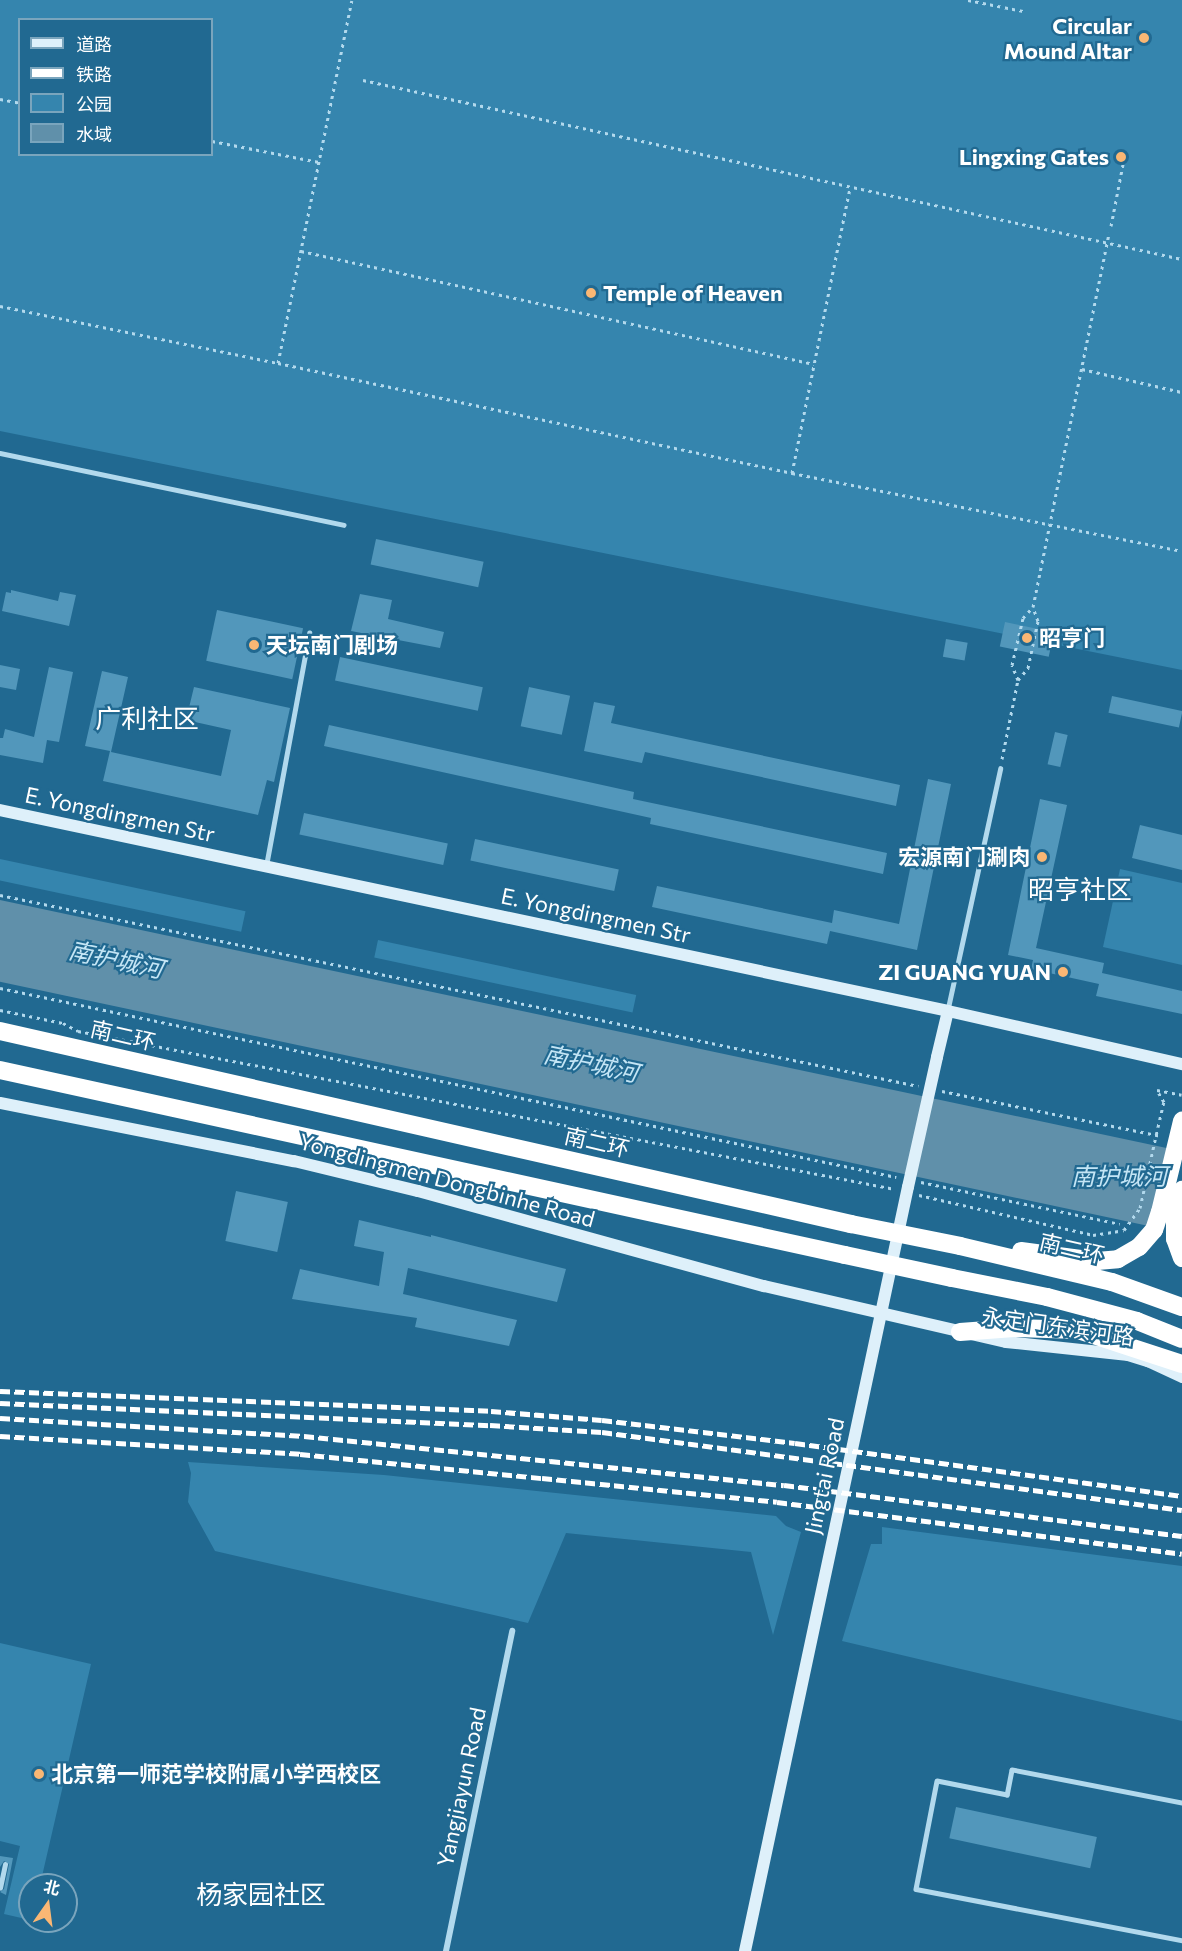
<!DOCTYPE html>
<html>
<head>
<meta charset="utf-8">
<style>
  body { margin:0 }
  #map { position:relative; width:1182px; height:1951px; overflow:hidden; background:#216991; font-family:Commissioner,"Noto Sans SC",sans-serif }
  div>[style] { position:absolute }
  .green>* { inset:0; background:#3585ae; transform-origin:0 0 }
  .water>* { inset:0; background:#6090aa; transform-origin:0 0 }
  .building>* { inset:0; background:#5297bb; transform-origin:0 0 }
  .path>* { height:3px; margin-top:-1.5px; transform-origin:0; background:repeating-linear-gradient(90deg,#b2d9ed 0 3px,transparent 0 7.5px) }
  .lane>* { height:4.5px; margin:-2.25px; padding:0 2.25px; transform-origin:2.25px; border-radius:2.25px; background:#b2d9ed }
  .street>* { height:6px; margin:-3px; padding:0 3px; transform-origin:3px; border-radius:3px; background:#b2d9ed }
  .secondary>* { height:12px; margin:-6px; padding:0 6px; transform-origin:6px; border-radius:6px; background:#def0fa }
  .highway>* { height:18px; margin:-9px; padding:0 9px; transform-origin:9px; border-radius:9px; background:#fff }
  .rail>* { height:4.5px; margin-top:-2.25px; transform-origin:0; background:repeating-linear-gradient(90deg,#fff 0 10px,transparent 0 14.5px) }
  .path-bridge>* { height:3px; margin-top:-1.5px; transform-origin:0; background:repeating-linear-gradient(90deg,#b2d9ed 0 3px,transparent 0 7.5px) }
  .secondary-bridge>* { height:12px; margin:-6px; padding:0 6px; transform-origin:6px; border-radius:6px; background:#def0fa }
  .highway-bridge>* { height:18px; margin:-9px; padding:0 9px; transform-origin:9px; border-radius:9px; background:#fff }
  .dots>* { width:16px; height:16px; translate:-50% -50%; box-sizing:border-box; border:3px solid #216991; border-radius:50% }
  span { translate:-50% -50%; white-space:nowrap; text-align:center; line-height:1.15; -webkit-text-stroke:4.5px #216991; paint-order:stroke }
  .poi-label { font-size:22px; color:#fff; font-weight:700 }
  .right { translate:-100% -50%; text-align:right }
  .left { translate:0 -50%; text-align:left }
  .street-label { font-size:22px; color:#fff }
  .water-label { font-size:24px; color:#c4e5f5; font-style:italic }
  .quarter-label { font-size:26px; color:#fff }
  .legend { position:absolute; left:18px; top:18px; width:195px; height:138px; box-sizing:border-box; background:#216991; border:2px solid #7aa5bd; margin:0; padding:8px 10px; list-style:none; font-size:18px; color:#fff }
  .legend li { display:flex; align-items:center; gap:12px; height:30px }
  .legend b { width:30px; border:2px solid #7aa5bd }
  .north { position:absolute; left:18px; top:1873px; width:60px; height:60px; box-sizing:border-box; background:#216991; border:2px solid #7aa5bd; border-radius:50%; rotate:14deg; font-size:16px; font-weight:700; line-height:24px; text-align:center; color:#fff }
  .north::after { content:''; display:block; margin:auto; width:21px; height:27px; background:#fab774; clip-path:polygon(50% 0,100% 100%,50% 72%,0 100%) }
</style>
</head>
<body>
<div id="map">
  <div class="green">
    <div style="clip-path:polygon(evenodd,0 0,1182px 0,1182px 670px,0 431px,0 0,20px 20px,212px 20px,212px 154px,20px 154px,20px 20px)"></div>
    <div style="left:0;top:859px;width:251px;height:21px;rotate:12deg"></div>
    <div style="clip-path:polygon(1120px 869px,1182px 883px,1182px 965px,1103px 947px)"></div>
    <div style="left:378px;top:940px;width:264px;height:18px;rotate:12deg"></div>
    <div style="clip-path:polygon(188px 1462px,384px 1475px,776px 1516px,786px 1526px,801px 1532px,773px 1635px,751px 1552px,566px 1533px,528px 1623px,215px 1551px,188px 1502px,191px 1473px)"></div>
    <div style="clip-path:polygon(882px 1527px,1182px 1566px,1182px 1721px,842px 1641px,871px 1544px,882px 1544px)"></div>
    <div style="clip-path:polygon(0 1643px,91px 1664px,40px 1885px,30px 1885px,30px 1920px,4px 1914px,20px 1846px,0 1841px)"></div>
  </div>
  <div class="water">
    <div style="left:0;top:900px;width:1207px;height:80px;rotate:12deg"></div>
  </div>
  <div class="building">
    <div style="left:376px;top:539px;width:110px;height:26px;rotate:12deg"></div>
    <div style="clip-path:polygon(11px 590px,58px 601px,60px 592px,76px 595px,69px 626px,2px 611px,6px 592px,11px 593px)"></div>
    <div style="clip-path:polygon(360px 594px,392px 600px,388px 619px,444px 632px,440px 648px,351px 631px)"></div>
    <div style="left:217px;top:610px;width:88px;height:52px;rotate:12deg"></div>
    <div style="left:1005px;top:622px;width:50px;height:25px;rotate:12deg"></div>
    <div style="left:946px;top:639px;width:22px;height:18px;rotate:10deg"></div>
    <div style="left:340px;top:657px;width:146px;height:24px;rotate:12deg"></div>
    <div style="clip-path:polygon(0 665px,20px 669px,16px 690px,0 687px)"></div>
    <div style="clip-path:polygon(49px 667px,73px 672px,59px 742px,47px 740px,43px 763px,0 755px,0 738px,3px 738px,5px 729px,34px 737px)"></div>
    <div style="clip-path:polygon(102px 671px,128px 677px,111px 752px,221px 776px,231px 730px,186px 720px,194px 687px,290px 708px,274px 782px,267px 780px,258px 815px,103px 781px,110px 751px,85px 746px)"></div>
    <div style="left:529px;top:687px;width:42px;height:40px;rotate:12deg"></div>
    <div style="left:1112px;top:696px;width:72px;height:17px;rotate:12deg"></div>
    <div style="clip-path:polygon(594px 702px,615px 706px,611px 723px,900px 785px,896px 806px,645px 752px,642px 763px,584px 751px)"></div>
    <div style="clip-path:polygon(329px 725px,634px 792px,633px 799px,887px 853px,883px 874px,650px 824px,651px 818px,324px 746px)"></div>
    <div style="left:1055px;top:732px;width:13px;height:33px;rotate:13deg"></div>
    <div style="clip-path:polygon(928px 779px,951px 784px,917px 950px,830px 931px,827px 944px,652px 907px,657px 886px,832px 923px,834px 910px,899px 924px)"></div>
    <div style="clip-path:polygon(1040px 799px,1067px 805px,1036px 948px,1104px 963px,1102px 973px,1182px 991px,1182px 1014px,1096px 996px,1099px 984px,1031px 969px,1033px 960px,1008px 955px)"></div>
    <div style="left:304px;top:813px;width:147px;height:22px;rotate:12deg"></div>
    <div style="clip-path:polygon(1140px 825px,1182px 835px,1182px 870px,1132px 858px)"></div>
    <div style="left:475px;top:839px;width:147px;height:22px;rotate:12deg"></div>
    <div style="left:236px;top:1191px;width:53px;height:51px;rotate:12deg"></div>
    <div style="clip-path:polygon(359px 1220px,431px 1237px,431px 1235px,566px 1269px,557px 1302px,408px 1268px,403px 1294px,517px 1320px,509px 1346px,415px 1327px,417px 1318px,292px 1299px,300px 1269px,379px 1286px,384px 1252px,354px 1246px)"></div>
    <div style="left:956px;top:1807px;width:144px;height:32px;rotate:12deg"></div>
    <div style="clip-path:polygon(0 1856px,13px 1858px,6px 1895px,0 1892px,4px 1889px,9px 1864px,4px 1861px,0 1867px)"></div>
  </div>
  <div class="path">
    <div style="left:968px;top:0;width:56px;rotate:11.3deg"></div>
    <div style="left:363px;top:80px;width:838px;rotate:12.33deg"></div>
    <div style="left:0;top:99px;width:20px;rotate:11deg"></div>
    <div style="left:212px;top:141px;width:109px;rotate:11.1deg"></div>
    <div style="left:1111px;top:226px;width:68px;rotate:-79deg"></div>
    <div style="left:301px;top:251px;width:525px;rotate:12.42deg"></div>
    <div style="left:0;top:306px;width:284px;rotate:11.6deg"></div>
    <div style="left:278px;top:363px;width:526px;rotate:12.08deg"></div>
    <div style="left:792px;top:473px;width:398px;rotate:11.3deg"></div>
    <div style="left:278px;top:363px;width:370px;rotate:-78.5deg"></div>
    <div style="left:1082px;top:369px;width:103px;rotate:13deg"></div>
    <div style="left:792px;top:473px;width:292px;rotate:-78.5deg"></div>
    <div style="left:1018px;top:680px;width:16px;rotate:-112deg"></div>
    <div style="left:1012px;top:665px;width:48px;rotate:-76.8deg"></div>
    <div style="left:1023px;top:618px;width:15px;rotate:-48deg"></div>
    <div style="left:1002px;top:759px;width:81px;rotate:-78.6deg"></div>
    <div style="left:1018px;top:680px;width:16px;rotate:-50deg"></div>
    <div style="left:1028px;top:668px;width:48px;rotate:-78deg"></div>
    <div style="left:1038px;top:621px;width:15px;rotate:-110deg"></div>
    <div style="left:1033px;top:607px;width:382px;rotate:-78.5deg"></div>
    <div style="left:0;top:895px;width:938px;rotate:11.75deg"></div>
    <div style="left:0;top:988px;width:916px;rotate:11.91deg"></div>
    <div style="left:0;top:1010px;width:64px;rotate:11.7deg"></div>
    <div style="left:63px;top:1023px;width:17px;rotate:28deg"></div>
    <div style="left:78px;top:1031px;width:832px;rotate:10.95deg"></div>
    <div style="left:942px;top:1091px;width:224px;rotate:11.6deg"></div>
    <div style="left:1158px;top:1127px;width:26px;rotate:-77deg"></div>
    <div style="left:1164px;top:1102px;width:14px;rotate:-120deg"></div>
    <div style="left:1157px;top:1090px;width:25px;rotate:11deg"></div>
    <div style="left:921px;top:1182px;width:203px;rotate:11.9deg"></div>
    <div style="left:919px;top:1195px;width:179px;rotate:12.9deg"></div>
    <div style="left:1093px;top:1235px;width:31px;rotate:-9deg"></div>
    <div style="left:1124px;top:1230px;width:27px;rotate:-54deg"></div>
  </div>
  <div class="lane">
    <div style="left:0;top:453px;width:351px;rotate:11.8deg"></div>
    <div style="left:266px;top:866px;width:237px;rotate:-79.5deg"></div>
    <div style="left:948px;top:1008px;width:245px;rotate:-77.7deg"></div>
    <div style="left:1182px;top:1803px;width:173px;rotate:-169deg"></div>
    <div style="left:1012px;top:1770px;width:25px;rotate:101deg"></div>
    <div style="left:1007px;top:1795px;width:71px;rotate:-168.7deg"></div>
    <div style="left:937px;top:1781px;width:110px;rotate:101deg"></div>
    <div style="left:916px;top:1889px;width:271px;rotate:10.9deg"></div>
    <div style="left:0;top:1888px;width:24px;rotate:-78deg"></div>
  </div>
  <div class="street">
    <div style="left:446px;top:1951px;width:327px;rotate:-78.3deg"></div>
  </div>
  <div class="secondary">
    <div style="left:0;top:810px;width:969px;rotate:11.97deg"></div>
    <div style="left:948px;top:1011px;width:240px;rotate:12.8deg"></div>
    <div style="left:937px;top:1057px;width:47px;rotate:-76.6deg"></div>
    <div style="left:0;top:1103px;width:300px;rotate:11.2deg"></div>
    <div style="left:294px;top:1161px;width:128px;rotate:13.6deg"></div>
    <div style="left:418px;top:1191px;width:359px;rotate:15.4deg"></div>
    <div style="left:764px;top:1286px;width:248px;rotate:13deg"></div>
    <div style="left:1006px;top:1342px;width:123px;rotate:6.1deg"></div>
    <div style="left:1128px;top:1355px;width:21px;rotate:17deg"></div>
    <div style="left:1148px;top:1361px;width:38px;rotate:25deg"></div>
    <div style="left:745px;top:1951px;width:781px;rotate:-77.96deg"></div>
  </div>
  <div class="highway">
    <div style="left:0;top:1031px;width:873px;rotate:12.78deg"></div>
    <div style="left:0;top:1070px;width:865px;rotate:12.35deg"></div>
    <div style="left:960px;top:1246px;width:156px;rotate:13.3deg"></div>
    <div style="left:1112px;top:1282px;width:74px;rotate:19.7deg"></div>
    <div style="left:1021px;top:1251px;width:77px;rotate:7.5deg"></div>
    <div style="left:1097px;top:1261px;width:21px;rotate:-5deg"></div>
    <div style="left:1118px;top:1259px;width:24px;rotate:-30deg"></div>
    <div style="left:952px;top:1278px;width:97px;rotate:11.3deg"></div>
    <div style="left:1047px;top:1297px;width:93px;rotate:14.9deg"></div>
    <div style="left:1137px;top:1321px;width:48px;rotate:21.8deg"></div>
    <div style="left:960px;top:1332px;width:54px;rotate:-4.2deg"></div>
    <div style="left:1014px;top:1328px;width:64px;rotate:1.8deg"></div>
    <div style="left:1078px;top:1330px;width:109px;rotate:18.1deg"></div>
  </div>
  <div class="rail">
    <div style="left:0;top:1391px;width:491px;rotate:2.3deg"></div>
    <div style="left:491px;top:1411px;width:111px;rotate:4.6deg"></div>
    <div style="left:602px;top:1420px;width:194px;rotate:6.8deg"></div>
    <div style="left:795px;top:1443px;width:391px;rotate:7.8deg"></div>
    <div style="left:0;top:1403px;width:490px;rotate:2.6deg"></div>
    <div style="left:490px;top:1425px;width:112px;rotate:3.6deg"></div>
    <div style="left:602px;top:1432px;width:585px;rotate:7.66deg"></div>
    <div style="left:0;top:1418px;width:305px;rotate:3.4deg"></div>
    <div style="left:304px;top:1436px;width:247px;rotate:5.8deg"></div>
    <div style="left:550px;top:1461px;width:235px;rotate:5.9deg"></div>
    <div style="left:784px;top:1485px;width:401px;rotate:7.3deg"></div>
    <div style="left:0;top:1436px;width:301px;rotate:3.4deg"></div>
    <div style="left:300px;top:1454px;width:243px;rotate:5.7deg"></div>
    <div style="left:542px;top:1478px;width:236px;rotate:5.8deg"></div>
    <div style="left:777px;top:1502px;width:408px;rotate:7.3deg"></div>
  </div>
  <div class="path-bridge">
    <div style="left:1140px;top:1208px;width:83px;rotate:-77.5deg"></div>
  </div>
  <div class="secondary-bridge">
    <div style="left:908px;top:1187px;width:133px;rotate:-77.4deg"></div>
  </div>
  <div class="highway-bridge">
    <div style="left:851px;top:1224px;width:111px;rotate:11.4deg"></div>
    <div style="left:1139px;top:1247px;width:23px;rotate:-49deg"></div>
    <div style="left:1154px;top:1230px;width:19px;rotate:-72deg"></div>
    <div style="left:1160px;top:1212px;width:94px;rotate:-76.4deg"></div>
    <div style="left:845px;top:1255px;width:109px;rotate:12.1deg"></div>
    <div style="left:1182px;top:1258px;width:20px;rotate:-110deg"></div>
    <div style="left:1175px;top:1239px;width:21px;rotate:-90deg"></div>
    <div style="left:1175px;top:1218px;width:29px;rotate:-76deg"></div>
  </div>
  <div class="dots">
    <div style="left:1144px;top:38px;background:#fab774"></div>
    <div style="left:1121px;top:157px;background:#fab774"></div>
    <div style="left:591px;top:293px;background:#fab774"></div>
    <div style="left:1027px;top:638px;background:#fab774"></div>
    <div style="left:254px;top:645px;background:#fab774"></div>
    <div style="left:1042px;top:857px;background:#fab774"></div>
    <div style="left:1063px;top:972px;background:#fab774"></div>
    <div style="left:39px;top:1774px;background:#fab774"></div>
  </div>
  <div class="poi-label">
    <span class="right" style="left:1132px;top:38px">Circular<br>Mound Altar</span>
    <span class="right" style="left:1109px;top:157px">Lingxing Gates</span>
    <span class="left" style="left:603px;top:293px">Temple of Heaven</span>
    <span class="left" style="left:1039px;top:638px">昭亨门</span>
    <span class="left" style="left:266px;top:645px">天坛南门剧场</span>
    <span class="right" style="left:1030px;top:857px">宏源南门涮肉</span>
    <span class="right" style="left:1051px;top:972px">ZI GUANG YUAN</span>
    <span class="left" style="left:51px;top:1774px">北京第一师范学校附属小学西校区</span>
  </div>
  <div class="street-label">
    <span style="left:120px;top:814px;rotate:12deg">E. Yongdingmen Str</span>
    <span style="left:596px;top:915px;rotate:12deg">E. Yongdingmen Str</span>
    <span style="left:123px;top:1035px;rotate:13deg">南二环</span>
    <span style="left:597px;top:1142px;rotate:13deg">南二环</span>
    <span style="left:447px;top:1180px;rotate:15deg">Yongdingmen Dongbinhe Road</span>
    <span style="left:1072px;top:1248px;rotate:13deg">南二环</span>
    <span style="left:1058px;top:1326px;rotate:8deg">永定门东滨河路</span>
    <span style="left:824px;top:1476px;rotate:-78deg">Jingtai Road</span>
    <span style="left:461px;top:1787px;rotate:-78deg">Yangjiayun Road</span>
  </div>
  <div class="water-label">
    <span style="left:116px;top:959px;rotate:12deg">南护城河</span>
    <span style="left:591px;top:1063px;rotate:12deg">南护城河</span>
    <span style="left:1119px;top:1176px">南护城河</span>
  </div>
  <div class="quarter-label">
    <span style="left:147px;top:718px">广利社区</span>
    <span style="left:1080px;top:889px">昭亨社区</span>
    <span style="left:261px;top:1894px">杨家园社区</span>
  </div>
  <ul class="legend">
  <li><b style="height:8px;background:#def0fa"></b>道路</li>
  <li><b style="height:8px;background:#fff"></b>铁路</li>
  <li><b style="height:16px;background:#3585ae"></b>公园</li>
  <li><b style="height:16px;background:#6090aa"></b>水域</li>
  </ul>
  <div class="north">北</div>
</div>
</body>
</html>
